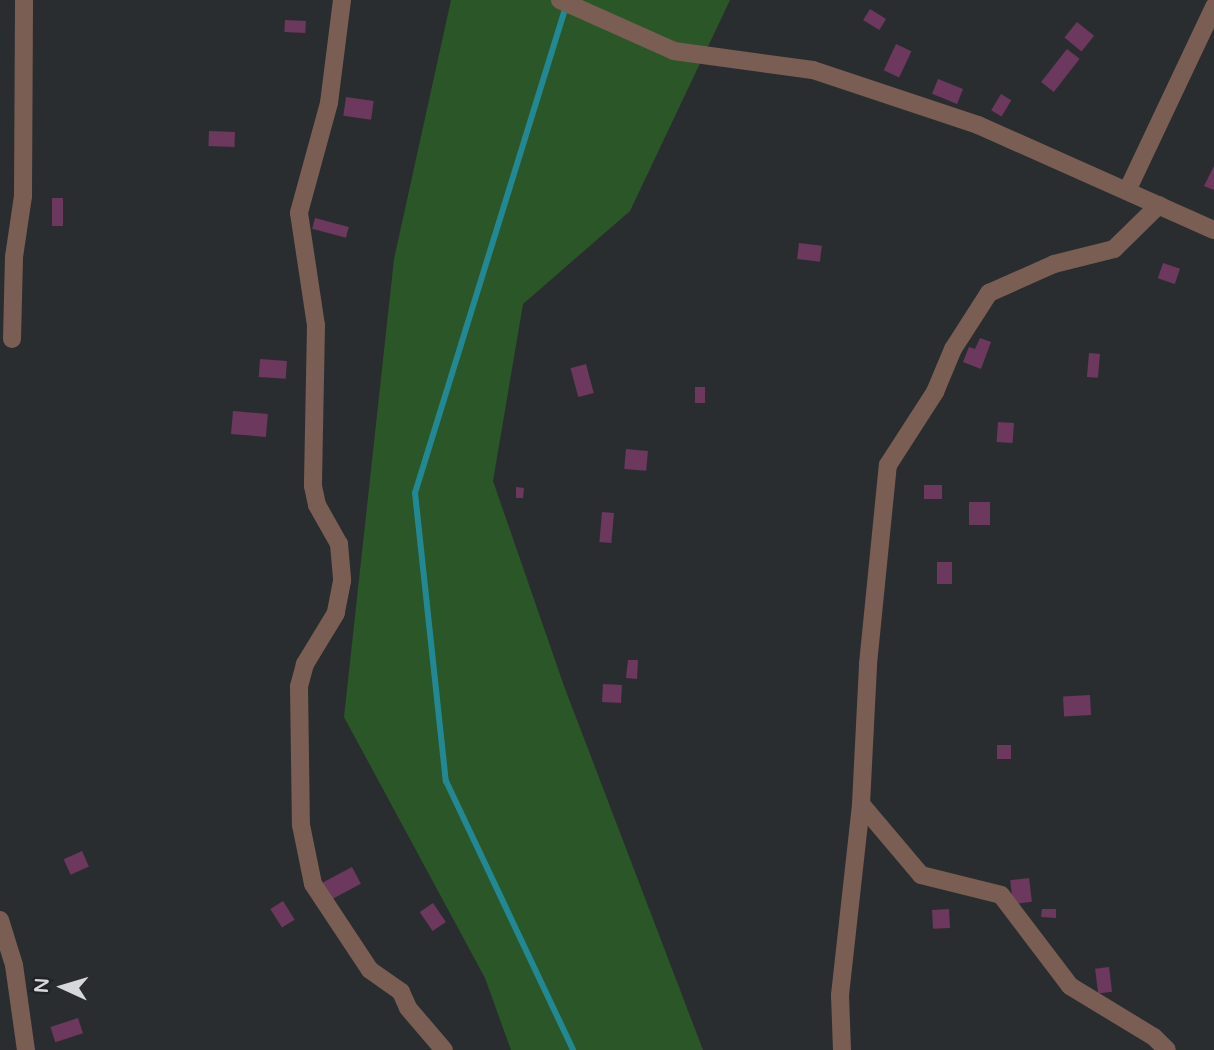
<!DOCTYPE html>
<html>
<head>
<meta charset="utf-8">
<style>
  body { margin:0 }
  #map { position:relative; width:1214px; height:1050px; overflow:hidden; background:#2a2d30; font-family:"Varela Round",sans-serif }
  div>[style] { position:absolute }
  .green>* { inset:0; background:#2a5628 }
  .stream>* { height:6px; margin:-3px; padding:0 3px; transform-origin:3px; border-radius:3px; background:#228894 }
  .building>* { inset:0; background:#6c385d; transform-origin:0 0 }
  .minor>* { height:18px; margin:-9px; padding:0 9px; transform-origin:9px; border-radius:9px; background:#7a5e53 }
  span { translate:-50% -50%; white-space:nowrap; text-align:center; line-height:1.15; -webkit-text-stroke:6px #202426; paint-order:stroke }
  .north { position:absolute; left:28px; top:952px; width:70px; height:70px; -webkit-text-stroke:5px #202426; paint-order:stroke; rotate:274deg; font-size:19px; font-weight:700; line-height:28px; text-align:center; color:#d6d8da }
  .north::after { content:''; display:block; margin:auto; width:24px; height:32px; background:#d6d8da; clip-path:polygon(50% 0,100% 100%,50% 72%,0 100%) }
</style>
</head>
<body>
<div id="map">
  <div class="green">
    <div style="clip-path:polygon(451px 0,730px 0,630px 211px,523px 304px,493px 481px,564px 686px,703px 1050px,511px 1050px,485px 978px,344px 717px,394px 259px)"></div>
  </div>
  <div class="stream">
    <div style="left:566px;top:6px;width:510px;rotate:107.23deg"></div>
    <div style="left:415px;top:493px;width:290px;rotate:83.9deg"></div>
    <div style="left:446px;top:781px;width:297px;rotate:64.7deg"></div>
  </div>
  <div class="building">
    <div style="left:870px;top:9px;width:19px;height:13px;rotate:32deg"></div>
    <div style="left:285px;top:20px;width:21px;height:12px;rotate:3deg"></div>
    <div style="left:1077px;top:22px;width:22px;height:20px;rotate:39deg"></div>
    <div style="left:896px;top:44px;width:17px;height:29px;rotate:25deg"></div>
    <div style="left:1067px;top:49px;width:16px;height:42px;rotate:38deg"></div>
    <div style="left:938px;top:79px;width:27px;height:16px;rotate:22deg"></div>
    <div style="left:1001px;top:94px;width:12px;height:19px;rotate:31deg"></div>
    <div style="left:346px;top:97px;width:28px;height:19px;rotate:8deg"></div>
    <div style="left:209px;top:131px;width:26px;height:15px;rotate:2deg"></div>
    <div style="clip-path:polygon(1214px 166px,1214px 190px,1204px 186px)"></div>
    <div style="left:52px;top:198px;width:11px;height:28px"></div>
    <div style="left:315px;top:218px;width:35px;height:11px;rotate:15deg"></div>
    <div style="left:799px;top:243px;width:23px;height:16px;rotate:7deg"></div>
    <div style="left:1163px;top:263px;width:18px;height:16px;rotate:19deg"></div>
    <div style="clip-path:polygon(980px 338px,991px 342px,981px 369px,963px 362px,969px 347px,975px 349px)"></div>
    <div style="left:1089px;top:353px;width:11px;height:24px;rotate:5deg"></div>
    <div style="left:260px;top:359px;width:27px;height:18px;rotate:4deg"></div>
    <div style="left:586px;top:364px;width:30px;height:16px;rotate:75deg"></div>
    <div style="left:695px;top:387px;width:10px;height:16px"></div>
    <div style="left:233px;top:411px;width:35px;height:23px;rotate:5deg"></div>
    <div style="left:998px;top:422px;width:16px;height:20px;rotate:4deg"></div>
    <div style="left:626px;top:449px;width:22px;height:20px;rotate:5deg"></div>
    <div style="left:924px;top:485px;width:18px;height:14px"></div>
    <div style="clip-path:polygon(516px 487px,524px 488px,523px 498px,516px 498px)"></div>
    <div style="left:969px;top:502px;width:21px;height:23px"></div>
    <div style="left:602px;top:512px;width:12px;height:30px;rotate:5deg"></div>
    <div style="left:937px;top:562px;width:15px;height:22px"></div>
    <div style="clip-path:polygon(628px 660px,638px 660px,637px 679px,626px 678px)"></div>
    <div style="left:603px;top:684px;width:19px;height:18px;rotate:3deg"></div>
    <div style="left:1090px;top:695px;width:20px;height:27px;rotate:87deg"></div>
    <div style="left:997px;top:745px;width:14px;height:14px"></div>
    <div style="left:82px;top:851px;width:17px;height:20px;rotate:66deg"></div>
    <div style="left:352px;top:867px;width:19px;height:34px;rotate:62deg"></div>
    <div style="left:1029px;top:878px;width:24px;height:19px;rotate:83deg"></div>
    <div style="left:283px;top:901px;width:22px;height:15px;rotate:58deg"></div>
    <div style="left:433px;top:903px;width:23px;height:16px;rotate:56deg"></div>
    <div style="left:949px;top:909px;width:19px;height:17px;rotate:87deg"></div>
    <div style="clip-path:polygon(1042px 909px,1056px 909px,1056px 918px,1041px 917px)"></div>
    <div style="left:1109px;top:967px;width:25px;height:14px;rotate:83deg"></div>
    <div style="left:78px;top:1018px;width:16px;height:29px;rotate:72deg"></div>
  </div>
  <div class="minor">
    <div style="left:342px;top:0;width:104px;rotate:97.2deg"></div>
    <div style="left:329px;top:103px;width:114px;rotate:105.3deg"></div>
    <div style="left:299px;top:213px;width:113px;rotate:81.4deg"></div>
    <div style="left:316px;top:325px;width:161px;rotate:91.1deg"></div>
    <div style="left:313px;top:486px;width:19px;rotate:78deg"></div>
    <div style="left:317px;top:505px;width:45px;rotate:60.6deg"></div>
    <div style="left:339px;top:544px;width:37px;rotate:85deg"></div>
    <div style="left:342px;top:581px;width:33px;rotate:101deg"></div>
    <div style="left:336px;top:613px;width:60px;rotate:121.3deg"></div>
    <div style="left:305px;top:664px;width:24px;rotate:105deg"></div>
    <div style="left:299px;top:687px;width:138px;rotate:89.2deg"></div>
    <div style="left:301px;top:825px;width:60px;rotate:78.5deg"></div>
    <div style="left:313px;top:884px;width:103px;rotate:56.5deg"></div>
    <div style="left:370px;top:970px;width:38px;rotate:35deg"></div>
    <div style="left:401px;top:992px;width:17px;rotate:66deg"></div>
    <div style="left:408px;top:1008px;width:55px;rotate:49.4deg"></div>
    <div style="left:560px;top:0;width:125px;rotate:24.1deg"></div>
    <div style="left:674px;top:51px;width:140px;rotate:7.8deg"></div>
    <div style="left:813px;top:70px;width:174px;rotate:18.4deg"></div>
    <div style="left:978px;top:125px;width:258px;rotate:24deg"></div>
    <div style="left:1127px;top:191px;width:204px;rotate:-64.7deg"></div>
    <div style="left:12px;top:339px;width:82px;rotate:-88.6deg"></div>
    <div style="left:14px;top:257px;width:62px;rotate:-81.6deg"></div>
    <div style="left:23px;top:196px;width:196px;rotate:-89.7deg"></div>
    <div style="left:861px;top:804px;width:93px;rotate:49.8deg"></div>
    <div style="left:921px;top:875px;width:82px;rotate:14deg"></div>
    <div style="left:1001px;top:895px;width:114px;rotate:52.8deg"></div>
    <div style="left:1070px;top:986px;width:98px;rotate:31.3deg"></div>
    <div style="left:1154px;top:1037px;width:18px;rotate:45deg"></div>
    <div style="left:0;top:920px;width:47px;rotate:72.7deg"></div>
    <div style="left:14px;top:965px;width:86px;rotate:82deg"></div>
    <div style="left:842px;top:1050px;width:55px;rotate:-92.1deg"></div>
    <div style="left:840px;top:995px;width:192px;rotate:-83.7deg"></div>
    <div style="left:861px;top:804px;width:140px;rotate:-87.1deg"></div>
    <div style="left:868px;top:664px;width:200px;rotate:-84.3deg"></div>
    <div style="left:888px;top:465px;width:87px;rotate:-57.2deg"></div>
    <div style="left:935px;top:392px;width:47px;rotate:-67.3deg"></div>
    <div style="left:953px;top:349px;width:67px;rotate:-57.3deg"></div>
    <div style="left:989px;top:293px;width:71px;rotate:-24deg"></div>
    <div style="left:1054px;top:264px;width:62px;rotate:-14deg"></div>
    <div style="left:1114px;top:249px;width:63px;rotate:-44.4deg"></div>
  </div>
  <div class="north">N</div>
</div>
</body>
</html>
